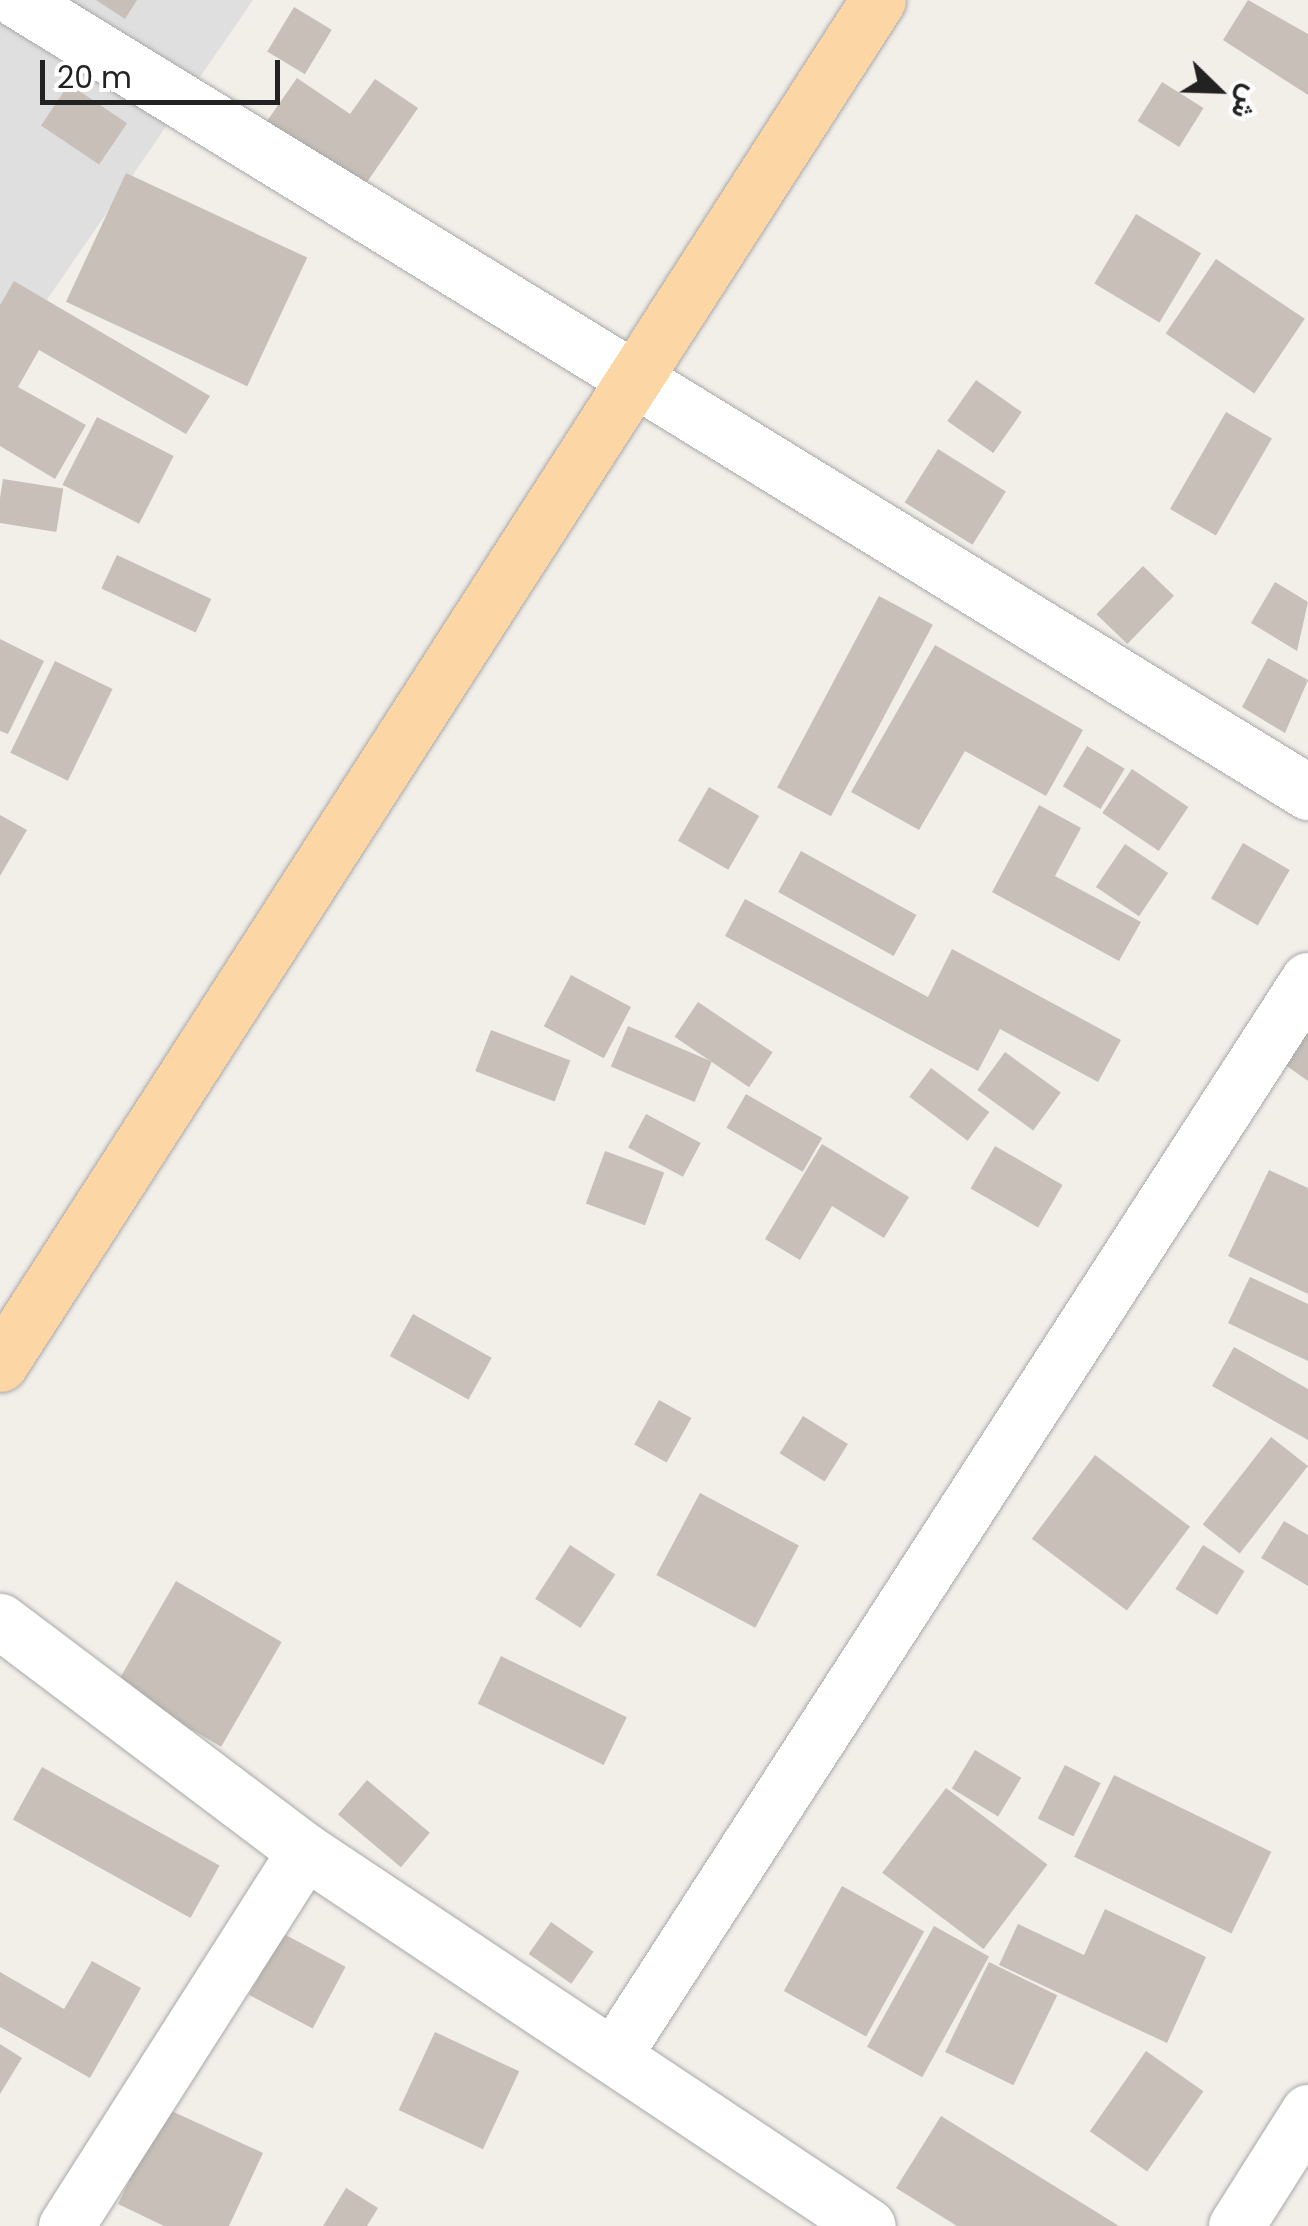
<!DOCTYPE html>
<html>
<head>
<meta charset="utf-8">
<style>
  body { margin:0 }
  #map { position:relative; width:1308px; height:2226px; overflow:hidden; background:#f2efe9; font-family:Poppins,Vazirmatn,sans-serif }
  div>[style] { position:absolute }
  .residential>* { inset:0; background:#e0dfdf }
  .building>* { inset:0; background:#c7bfb8; transform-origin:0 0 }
  .roads { filter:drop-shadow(0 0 2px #a9a9a9) drop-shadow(0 0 2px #a9a9a9) }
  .minor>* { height:55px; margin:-27.5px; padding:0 27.5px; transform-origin:27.5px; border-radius:27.5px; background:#fff }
  .major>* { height:55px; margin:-27.5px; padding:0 27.5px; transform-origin:27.5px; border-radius:27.5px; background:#fcd6a4 }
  span { translate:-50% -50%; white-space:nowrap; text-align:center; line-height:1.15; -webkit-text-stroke:10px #fff; paint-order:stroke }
  .north { position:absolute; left:1168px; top:40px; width:100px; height:100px; -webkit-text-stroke:8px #fff; paint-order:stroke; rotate:113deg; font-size:28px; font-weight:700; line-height:40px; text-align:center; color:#222 }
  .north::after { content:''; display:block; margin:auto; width:35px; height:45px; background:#222; clip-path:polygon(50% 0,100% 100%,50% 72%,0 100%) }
  .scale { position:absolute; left:40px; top:60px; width:240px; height:45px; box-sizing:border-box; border:5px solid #222; border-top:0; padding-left:12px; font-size:30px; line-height:35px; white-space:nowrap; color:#222; -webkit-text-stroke:8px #fff; paint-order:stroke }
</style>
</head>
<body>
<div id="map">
  <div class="residential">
    <div style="clip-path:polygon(0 0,253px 0,0 368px)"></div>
  </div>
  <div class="building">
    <div style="clip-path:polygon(96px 0,137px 0,125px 19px)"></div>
    <div style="clip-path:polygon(1248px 0,1308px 34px,1308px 95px,1223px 40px)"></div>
    <div style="left:294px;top:7px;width:44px;height:52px;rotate:31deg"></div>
    <div style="clip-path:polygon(297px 78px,350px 114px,375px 79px,418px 108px,345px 214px,249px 147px)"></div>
    <div style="left:1162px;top:82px;width:49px;height:46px;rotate:32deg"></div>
    <div style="left:69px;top:84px;width:70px;height:50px;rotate:34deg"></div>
    <div style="left:126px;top:173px;width:200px;height:142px;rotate:25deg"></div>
    <div style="left:1136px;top:214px;width:76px;height:81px;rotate:31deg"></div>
    <div style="left:1216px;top:259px;width:107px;height:90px;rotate:34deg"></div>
    <div style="clip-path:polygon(14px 281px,210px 396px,186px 434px,39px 350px,18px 387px,86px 425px,55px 479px,0 446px,0 305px)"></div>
    <div style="left:976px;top:380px;width:56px;height:50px;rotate:35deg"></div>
    <div style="left:1226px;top:412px;width:53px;height:112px;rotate:30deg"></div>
    <div style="left:97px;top:417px;width:86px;height:76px;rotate:27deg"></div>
    <div style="left:938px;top:449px;width:80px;height:63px;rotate:32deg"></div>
    <div style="left:3px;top:479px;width:61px;height:44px;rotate:9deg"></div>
    <div style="left:117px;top:555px;width:104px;height:37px;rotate:25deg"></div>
    <div style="left:1143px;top:566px;width:43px;height:67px;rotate:44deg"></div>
    <div style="clip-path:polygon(1275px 582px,1308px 602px,1297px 651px,1251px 623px)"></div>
    <div style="left:879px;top:596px;width:61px;height:217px;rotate:28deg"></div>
    <div style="clip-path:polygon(0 639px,44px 661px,8px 734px,0 731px)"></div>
    <div style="clip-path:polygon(935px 645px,1083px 730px,1046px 796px,965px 751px,919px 830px,851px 792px)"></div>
    <div style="clip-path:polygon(1268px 658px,1308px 680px,1285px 733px,1242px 707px)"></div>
    <div style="left:55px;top:661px;width:64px;height:102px;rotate:26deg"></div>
    <div style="left:1087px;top:746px;width:44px;height:47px;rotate:31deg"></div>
    <div style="left:1132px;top:769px;width:68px;height:53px;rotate:34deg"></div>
    <div style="left:709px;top:787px;width:58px;height:62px;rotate:30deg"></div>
    <div style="clip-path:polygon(1039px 805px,1081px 828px,1055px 876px,1141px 922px,1119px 961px,992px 892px)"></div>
    <div style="clip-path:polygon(0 815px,27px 830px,0 876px)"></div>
    <div style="left:1243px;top:843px;width:54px;height:64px;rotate:30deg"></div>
    <div style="left:1125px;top:844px;width:52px;height:52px;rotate:34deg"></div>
    <div style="left:801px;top:851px;width:132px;height:47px;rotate:29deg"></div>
    <div style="clip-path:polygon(745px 899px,928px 997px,952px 949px,1121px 1040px,1098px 1082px,1000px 1029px,978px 1071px,725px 936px)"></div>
    <div style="left:571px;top:975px;width:68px;height:58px;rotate:28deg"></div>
    <div style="left:698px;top:1002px;width:90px;height:42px;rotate:34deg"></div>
    <div style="left:628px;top:1026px;width:91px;height:44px;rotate:23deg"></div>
    <div style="clip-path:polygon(1308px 1028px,1308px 1081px,1284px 1064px)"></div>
    <div style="left:491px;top:1030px;width:85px;height:44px;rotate:21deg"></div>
    <div style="left:1005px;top:1052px;width:69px;height:47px;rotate:36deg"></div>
    <div style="left:931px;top:1068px;width:73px;height:36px;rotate:37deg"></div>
    <div style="left:746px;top:1094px;width:88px;height:39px;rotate:30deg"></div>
    <div style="left:646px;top:1114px;width:62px;height:38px;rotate:28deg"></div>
    <div style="clip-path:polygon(822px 1144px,909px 1197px,884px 1238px,832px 1206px,800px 1260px,765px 1239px)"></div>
    <div style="left:995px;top:1146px;width:78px;height:49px;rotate:30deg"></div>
    <div style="left:605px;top:1151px;width:63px;height:56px;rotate:20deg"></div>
    <div style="clip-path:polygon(1269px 1170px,1308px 1188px,1308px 1294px,1228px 1256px)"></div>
    <div style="clip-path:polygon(1250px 1277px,1308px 1304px,1308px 1361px,1228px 1323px)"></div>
    <div style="left:413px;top:1314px;width:90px;height:48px;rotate:29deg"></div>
    <div style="clip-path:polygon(1234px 1347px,1308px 1389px,1308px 1440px,1212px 1386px)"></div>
    <div style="left:659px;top:1400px;width:37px;height:51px;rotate:29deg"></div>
    <div style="left:803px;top:1416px;width:53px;height:44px;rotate:32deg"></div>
    <div style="left:1271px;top:1437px;width:47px;height:111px;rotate:38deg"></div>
    <div style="left:1095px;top:1455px;width:119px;height:105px;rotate:37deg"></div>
    <div style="left:700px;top:1493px;width:112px;height:93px;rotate:28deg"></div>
    <div style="clip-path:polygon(1284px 1521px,1308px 1535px,1308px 1586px,1261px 1558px)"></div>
    <div style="left:570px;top:1545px;width:54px;height:64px;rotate:33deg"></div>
    <div style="left:1203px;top:1545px;width:49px;height:52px;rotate:32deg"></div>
    <div style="left:176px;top:1581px;width:122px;height:121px;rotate:30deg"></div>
    <div style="left:501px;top:1656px;width:140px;height:53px;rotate:26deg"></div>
    <div style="left:975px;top:1750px;width:54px;height:45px;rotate:31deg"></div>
    <div style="left:1065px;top:1765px;width:40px;height:60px;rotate:27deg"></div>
    <div style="left:42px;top:1767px;width:203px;height:60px;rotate:29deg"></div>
    <div style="left:1114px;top:1775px;width:175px;height:91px;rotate:26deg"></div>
    <div style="left:367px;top:1780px;width:82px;height:45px;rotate:40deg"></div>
    <div style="left:946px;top:1788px;width:127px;height:106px;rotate:37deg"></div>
    <div style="left:842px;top:1886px;width:94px;height:120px;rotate:29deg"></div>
    <div style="clip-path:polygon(1105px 1909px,1206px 1957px,1167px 2043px,999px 1965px,1018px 1924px,1084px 1955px)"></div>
    <div style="left:551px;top:1922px;width:52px;height:39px;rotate:35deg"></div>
    <div style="left:934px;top:1926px;width:63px;height:138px;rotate:29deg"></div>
    <div style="left:282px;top:1933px;width:72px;height:70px;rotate:28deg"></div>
    <div style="clip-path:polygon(92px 1961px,141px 1988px,90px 2078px,0 2027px,0 1972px,64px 2009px)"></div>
    <div style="left:989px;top:1962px;width:76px;height:100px;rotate:26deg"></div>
    <div style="left:435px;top:2032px;width:93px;height:86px;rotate:25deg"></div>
    <div style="clip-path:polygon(0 2044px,22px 2058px,0 2094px)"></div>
    <div style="left:1146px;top:2051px;width:70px;height:98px;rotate:35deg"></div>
    <div style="clip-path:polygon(165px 2108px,263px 2153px,229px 2226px,164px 2226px,118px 2204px)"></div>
    <div style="clip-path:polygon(941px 2116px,1119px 2226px,957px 2226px,896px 2188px)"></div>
    <div style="clip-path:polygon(346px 2188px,378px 2208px,367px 2226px,323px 2226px)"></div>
  </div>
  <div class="roads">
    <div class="minor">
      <div style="left:17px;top:0;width:1515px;rotate:31.53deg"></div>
      <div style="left:0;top:1621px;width:382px;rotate:37deg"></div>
      <div style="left:305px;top:1851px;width:676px;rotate:33.67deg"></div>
      <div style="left:613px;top:2056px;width:1281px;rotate:-57.14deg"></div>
      <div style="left:66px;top:2226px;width:445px;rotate:-57.5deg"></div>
      <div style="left:1236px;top:2226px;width:135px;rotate:-57.7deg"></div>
    </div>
    <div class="major">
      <div style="left:0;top:1364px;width:1622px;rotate:-57.23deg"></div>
    </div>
  </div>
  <div class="north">ش</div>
  <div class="scale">20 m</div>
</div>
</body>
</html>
